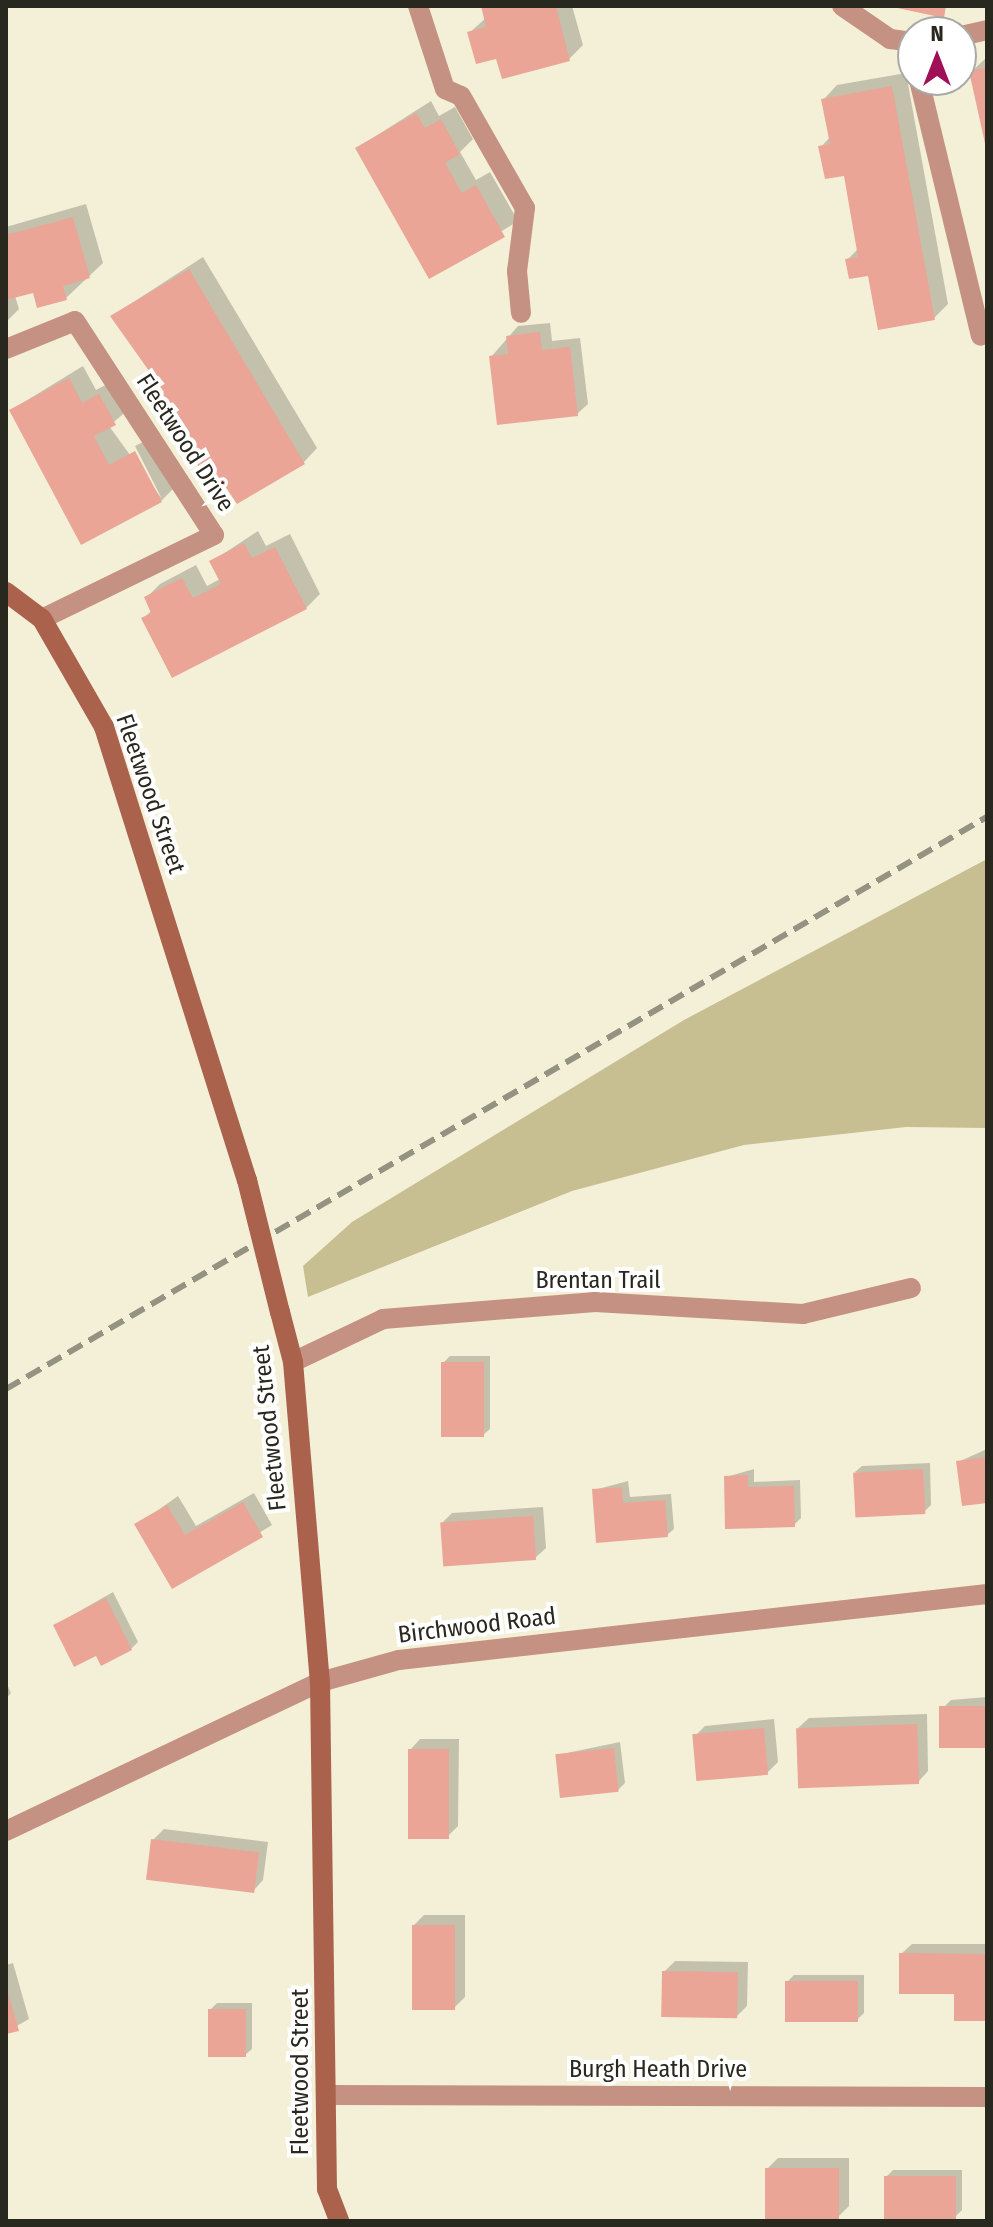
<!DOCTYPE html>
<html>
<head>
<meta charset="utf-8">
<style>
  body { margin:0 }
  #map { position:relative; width:993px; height:2227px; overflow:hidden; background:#f4f0d8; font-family:"Fira Sans Condensed",sans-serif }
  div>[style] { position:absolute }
  .green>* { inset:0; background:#c7bf91 }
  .shadow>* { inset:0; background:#0003 }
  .building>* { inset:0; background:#eaa596; transform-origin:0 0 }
  .street>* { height:20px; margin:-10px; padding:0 10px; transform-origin:10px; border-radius:10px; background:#c49182 }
  .secondary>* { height:20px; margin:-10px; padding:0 10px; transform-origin:10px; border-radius:10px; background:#aa624d }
  .rail>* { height:6px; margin-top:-3px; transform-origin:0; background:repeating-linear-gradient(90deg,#949281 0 16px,transparent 0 24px) }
  .secondary-bridge>* { height:20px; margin:-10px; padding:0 10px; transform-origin:10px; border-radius:10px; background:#aa624d }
  span { translate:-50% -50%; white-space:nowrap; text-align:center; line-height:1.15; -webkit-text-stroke:8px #fff; paint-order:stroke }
  .street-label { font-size:24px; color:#29281f }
  .frame { position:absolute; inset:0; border:8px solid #29281f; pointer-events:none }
  .north { position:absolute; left:897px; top:16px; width:80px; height:80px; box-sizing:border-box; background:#fff; border:2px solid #a9a9a5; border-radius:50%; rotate:0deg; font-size:22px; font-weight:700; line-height:32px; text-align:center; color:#29281f }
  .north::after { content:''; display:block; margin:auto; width:28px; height:36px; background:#a01058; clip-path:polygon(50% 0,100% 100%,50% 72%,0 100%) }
</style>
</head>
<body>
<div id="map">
  <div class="green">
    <div style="clip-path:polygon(987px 859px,987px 1128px,906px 1127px,744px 1145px,572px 1191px,308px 1297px,303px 1266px,352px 1222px,684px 1020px)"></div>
  </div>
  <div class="shadow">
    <div style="clip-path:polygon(483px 6px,572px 6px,583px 45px,569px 59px,498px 57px,469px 33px,486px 18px)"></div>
    <div style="clip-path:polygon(987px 57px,987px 144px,971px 72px)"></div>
    <div style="clip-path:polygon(906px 73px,948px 304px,934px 318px,847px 260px,859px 248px,845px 174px,821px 147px,830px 137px,824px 99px,837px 85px)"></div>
    <div style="clip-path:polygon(431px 101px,439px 116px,455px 107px,473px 139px,460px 152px,476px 180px,490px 172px,518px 221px,429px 276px,357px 148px)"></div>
    <div style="clip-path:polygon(86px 204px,103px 263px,66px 298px,34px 291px,15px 296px,19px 309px,6px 322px,6px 227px)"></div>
    <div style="clip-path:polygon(203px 257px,317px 448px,304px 462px,159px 397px,165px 390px,112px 316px)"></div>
    <div style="clip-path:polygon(550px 323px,552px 341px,580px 338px,588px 404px,577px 414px,491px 357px,518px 326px)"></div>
    <div style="clip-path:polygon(83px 366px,96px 390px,113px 381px,128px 410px,109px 426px,162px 499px,135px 446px,149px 439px,175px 487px,161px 501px,11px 410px)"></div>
    <div style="clip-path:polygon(258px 531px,266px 546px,290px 534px,320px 594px,306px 608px,143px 619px,152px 610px,146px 598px,160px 584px,196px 565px,207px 586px,220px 579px,211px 562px)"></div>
    <div style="clip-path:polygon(450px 1356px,490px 1356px,490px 1429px,483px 1435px,443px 1363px)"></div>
    <div style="clip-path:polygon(987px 1449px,987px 1501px,958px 1462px)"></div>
    <div style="clip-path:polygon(930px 1463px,931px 1505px,924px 1512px,855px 1472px,862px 1466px)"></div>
    <div style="clip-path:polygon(754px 1469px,754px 1482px,800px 1480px,801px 1518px,794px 1525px,726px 1477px)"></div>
    <div style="clip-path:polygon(628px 1481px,630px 1497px,671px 1494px,674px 1529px,667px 1535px,594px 1490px)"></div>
    <div style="clip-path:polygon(254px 1493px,272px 1525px,173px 1586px,137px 1525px,178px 1496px,196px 1526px)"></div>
    <div style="clip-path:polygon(543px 1507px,546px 1548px,535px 1558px,442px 1523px,452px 1513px)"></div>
    <div style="clip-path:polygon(113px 1592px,138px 1642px,131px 1649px,97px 1653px,55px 1625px)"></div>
    <div style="clip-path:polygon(6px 1682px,11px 1693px,6px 1699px)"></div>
    <div style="clip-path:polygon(987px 1697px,987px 1746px,941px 1710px,951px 1700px)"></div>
    <div style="clip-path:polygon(927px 1714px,928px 1771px,918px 1782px,798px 1728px,809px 1718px)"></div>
    <div style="clip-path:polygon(774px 1719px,778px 1762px,767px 1773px,694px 1737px,705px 1726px)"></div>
    <div style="clip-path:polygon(420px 1739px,459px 1739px,458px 1826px,447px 1837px,410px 1750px)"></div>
    <div style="clip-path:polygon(620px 1742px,625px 1783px,618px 1790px,557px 1755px)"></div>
    <div style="clip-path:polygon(164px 1829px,268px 1842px,263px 1880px,253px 1891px,153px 1840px)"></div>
    <div style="clip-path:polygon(424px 1915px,465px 1915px,465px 1997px,454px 2008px,414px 1925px)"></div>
    <div style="clip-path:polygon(912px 1944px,987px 1944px,987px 2019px,901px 1954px)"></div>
    <div style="clip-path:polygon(675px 1961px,748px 1962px,747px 2006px,737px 2016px,664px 1972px)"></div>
    <div style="clip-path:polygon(13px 1963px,29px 2019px,6px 2032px,6px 1965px)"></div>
    <div style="clip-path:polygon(794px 1975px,864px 1975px,864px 2013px,857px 2020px,787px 1982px)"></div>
    <div style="clip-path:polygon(217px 2003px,252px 2003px,252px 2049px,245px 2055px,210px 2010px)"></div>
    <div style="clip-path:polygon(778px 2158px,849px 2158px,849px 2206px,838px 2217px,767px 2169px)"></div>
    <div style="clip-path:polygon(893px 2170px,962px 2170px,962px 2210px,955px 2217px,886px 2177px)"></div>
  </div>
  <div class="building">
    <div style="clip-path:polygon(481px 6px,556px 6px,570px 61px,502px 79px,496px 59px,476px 64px,467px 32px,486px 27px)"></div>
    <div style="clip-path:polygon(888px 6px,946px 6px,944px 18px)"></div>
    <div style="clip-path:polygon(987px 67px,987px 148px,986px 148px,969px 71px)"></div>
    <div style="clip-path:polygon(892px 86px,935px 320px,878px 330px,868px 276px,849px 279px,845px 259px,858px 257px,844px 176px,825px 179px,818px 146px,830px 144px,821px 99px)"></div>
    <div style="clip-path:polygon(416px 113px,425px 128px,441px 119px,460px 154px,445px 163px,462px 193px,476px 185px,505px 237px,429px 279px,355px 148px)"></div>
    <div style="clip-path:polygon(73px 217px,90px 278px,63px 286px,67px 300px,37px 308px,33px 293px,6px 300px,6px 235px)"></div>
    <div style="clip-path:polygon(189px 269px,305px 464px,237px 504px,225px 486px,214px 493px,157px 396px,164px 392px,110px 316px)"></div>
    <div style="clip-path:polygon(540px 332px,542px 350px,570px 347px,578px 416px,497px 425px,489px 356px,508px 354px,506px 336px)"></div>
    <div style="clip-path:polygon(69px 378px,82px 403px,99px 394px,116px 425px,94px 436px,109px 465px,135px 451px,162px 502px,81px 545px,9px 410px)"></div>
    <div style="clip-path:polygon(244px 543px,252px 558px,275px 547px,307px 609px,172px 678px,141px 618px,151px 613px,144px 597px,182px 578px,193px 598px,221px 584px,209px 561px)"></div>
    <div style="left:441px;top:1362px;width:43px;height:75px"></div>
    <div style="clip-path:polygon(987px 1457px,987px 1503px,962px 1506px,956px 1461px)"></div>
    <div style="left:923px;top:1469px;width:45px;height:70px;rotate:87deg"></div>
    <div style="clip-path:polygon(748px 1475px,748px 1487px,794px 1486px,795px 1527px,725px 1529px,724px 1476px)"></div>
    <div style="clip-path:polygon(622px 1487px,623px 1503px,665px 1500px,668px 1537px,596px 1543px,592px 1489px)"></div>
    <div style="clip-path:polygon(243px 1502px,263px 1537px,172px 1589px,134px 1524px,167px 1505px,185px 1535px)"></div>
    <div style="left:533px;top:1516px;width:44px;height:93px;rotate:86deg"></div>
    <div style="clip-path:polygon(106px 1598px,132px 1650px,101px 1666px,96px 1656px,74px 1667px,53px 1625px)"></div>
    <div style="left:987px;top:1706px;width:42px;height:48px;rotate:90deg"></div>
    <div style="left:917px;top:1724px;width:60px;height:121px;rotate:88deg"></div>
    <div style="left:764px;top:1728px;width:47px;height:72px;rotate:85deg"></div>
    <div style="left:614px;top:1748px;width:44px;height:59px;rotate:84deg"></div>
    <div style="left:408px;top:1749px;width:41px;height:90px"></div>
    <div style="left:151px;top:1839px;width:109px;height:41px;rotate:7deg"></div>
    <div style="left:412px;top:1925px;width:43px;height:85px"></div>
    <div style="clip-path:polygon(899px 1953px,987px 1954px,987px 2021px,954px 2021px,954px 1994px,899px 1994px)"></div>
    <div style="left:662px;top:1971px;width:76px;height:46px;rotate:1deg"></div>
    <div style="left:785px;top:1981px;width:73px;height:41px"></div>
    <div style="clip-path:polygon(6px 1986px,19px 2031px,6px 2034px)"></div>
    <div style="left:208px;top:2009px;width:38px;height:48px"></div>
    <div style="left:765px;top:2168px;width:74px;height:51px"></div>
    <div style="left:884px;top:2176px;width:72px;height:43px"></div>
  </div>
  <div class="street">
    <div style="left:418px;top:6px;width:87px;rotate:72deg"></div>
    <div style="left:445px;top:89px;width:17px;rotate:24deg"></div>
    <div style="left:461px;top:96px;width:129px;rotate:60.3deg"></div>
    <div style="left:525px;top:208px;width:64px;rotate:97.2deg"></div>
    <div style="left:517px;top:271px;width:42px;rotate:84.6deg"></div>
    <div style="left:842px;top:6px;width:58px;rotate:34.5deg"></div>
    <div style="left:890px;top:39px;width:23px;rotate:7deg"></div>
    <div style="left:961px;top:36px;width:27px;rotate:-13deg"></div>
    <div style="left:919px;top:80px;width:263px;rotate:76.4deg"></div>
    <div style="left:6px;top:349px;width:74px;rotate:-22.1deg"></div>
    <div style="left:75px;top:321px;width:255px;rotate:57deg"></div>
    <div style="left:214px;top:535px;width:191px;rotate:154deg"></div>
    <div style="left:293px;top:1362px;width:100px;rotate:-25.5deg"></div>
    <div style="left:383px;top:1319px;width:213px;rotate:-4.6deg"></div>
    <div style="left:595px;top:1302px;width:208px;rotate:3.3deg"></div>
    <div style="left:803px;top:1314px;width:111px;rotate:-13.5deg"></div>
    <div style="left:6px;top:1831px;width:348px;rotate:-25.4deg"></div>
    <div style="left:320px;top:1682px;width:82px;rotate:-15.6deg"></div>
    <div style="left:399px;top:1660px;width:592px;rotate:-6.4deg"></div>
    <div style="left:328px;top:2095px;width:659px;rotate:0.17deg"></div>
  </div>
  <div class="secondary">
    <div style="left:6px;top:592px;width:45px;rotate:36.9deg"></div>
    <div style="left:42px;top:619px;width:125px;rotate:60.1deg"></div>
    <div style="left:104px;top:727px;width:475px;rotate:72.5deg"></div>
    <div style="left:280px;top:1312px;width:52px;rotate:75.4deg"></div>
    <div style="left:293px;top:1362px;width:321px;rotate:85.2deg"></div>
    <div style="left:320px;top:1682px;width:507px;rotate:89.21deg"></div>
    <div style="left:327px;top:2189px;width:34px;rotate:69deg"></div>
  </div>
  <div class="rail">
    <div style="left:6px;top:1389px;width:1136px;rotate:-30.25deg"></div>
  </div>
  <div class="secondary-bridge">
    <div style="left:247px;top:1180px;width:136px;rotate:76deg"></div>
  </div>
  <div class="street-label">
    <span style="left:185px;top:443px;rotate:57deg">Fleetwood Drive</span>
    <span style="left:150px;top:794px;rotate:71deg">Fleetwood Street</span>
    <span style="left:598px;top:1281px">Brentan Trail</span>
    <span style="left:270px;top:1428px;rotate:-96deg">Fleetwood Street</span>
    <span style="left:477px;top:1626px;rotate:-7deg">Birchwood Road</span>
    <span style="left:658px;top:2070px">Burgh Heath Drive</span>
    <span style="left:301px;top:2072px;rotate:-90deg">Fleetwood Street</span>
  </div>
  <div class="frame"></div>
  <div class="north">N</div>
</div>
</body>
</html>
